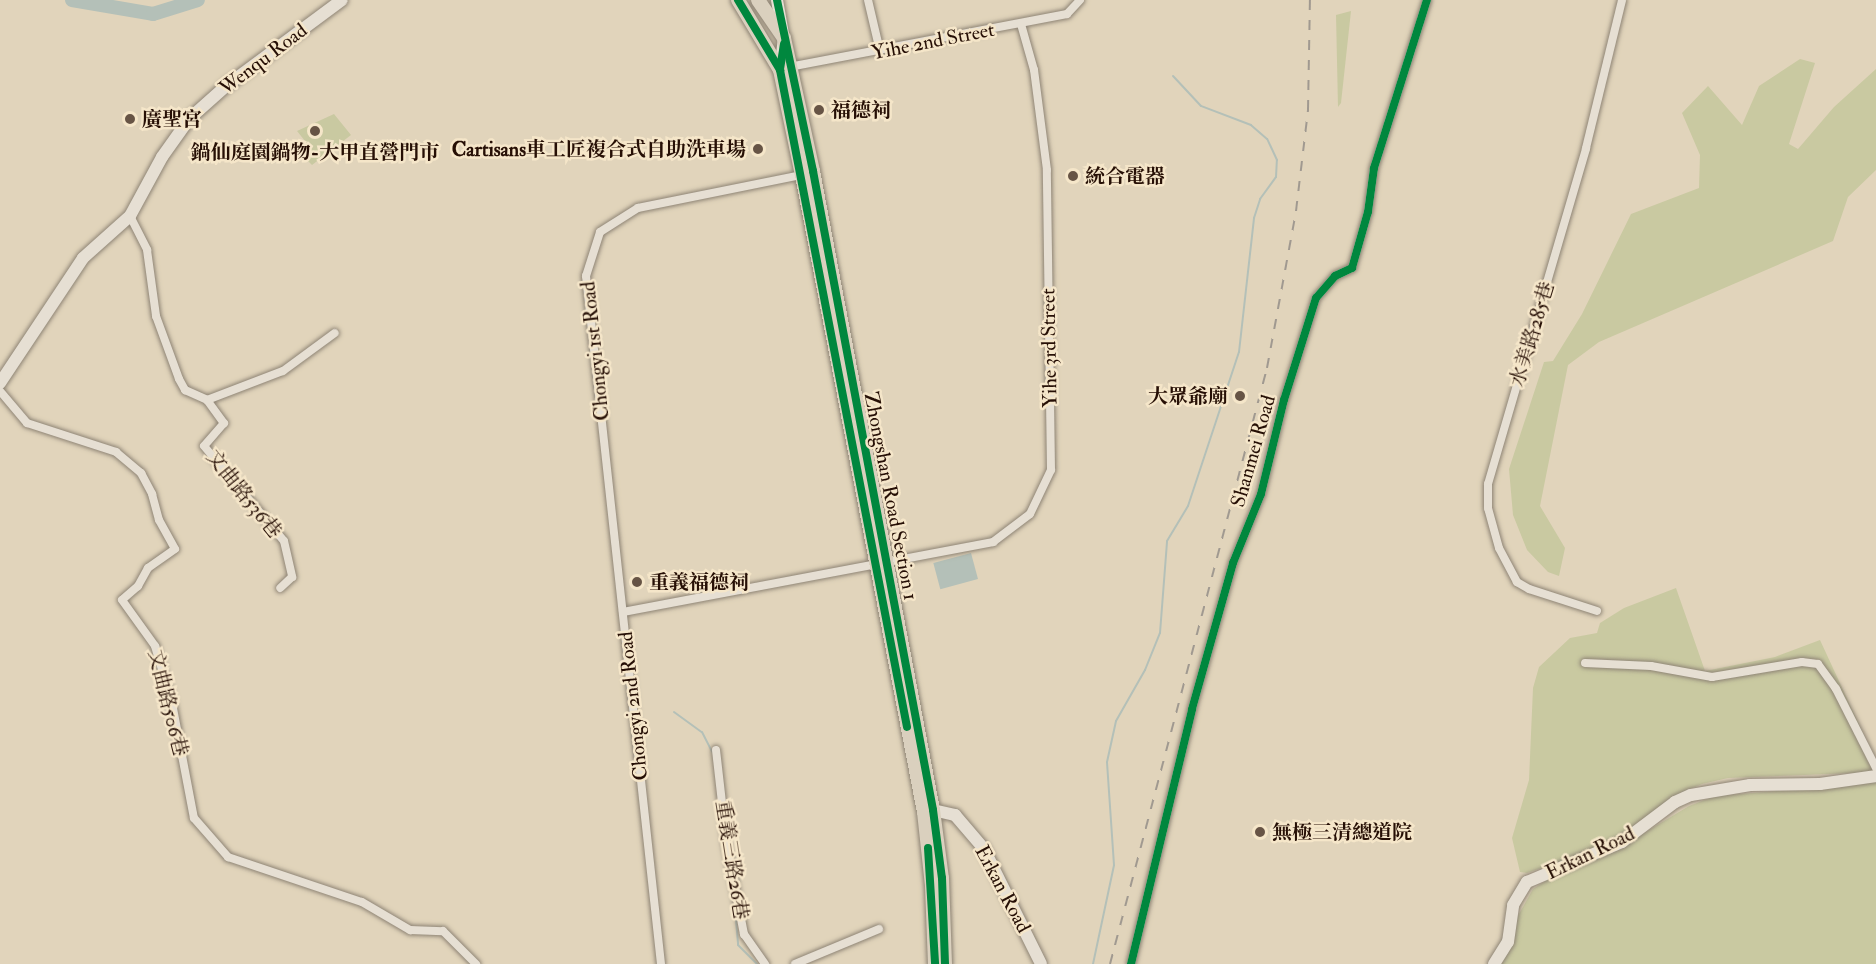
<!DOCTYPE html>
<html>
<head>
<meta charset="utf-8">
<style>
  body { margin:0 }
  #map { position:relative; width:1876px; height:964px; overflow:hidden; background:#e1d4bb; font-family:"IM FELL Double Pica","Noto Serif TC",serif }
  div>[style] { position:absolute }
  .green>* { inset:0; background:#c9c9a1 }
  .water>* { inset:0; background:#b4c0b8; transform-origin:0 0 }
  .stream>* { height:2px; margin:-1px; padding:0 1px; transform-origin:1px; border-radius:1px; background:#b4c0b8 }
  .river>* { height:14px; margin:-7px; padding:0 7px; transform-origin:7px; border-radius:7px; background:#b4c0b8 }
  .roads { filter:drop-shadow(0 0 2px #8e8475) drop-shadow(0 0 2px #8e8475) }
  .street>* { height:8px; margin:-4px; padding:0 4px; transform-origin:4px; border-radius:4px; background:#e6dfd3 }
  .secondary>* { height:12px; margin:-6px; padding:0 6px; transform-origin:6px; border-radius:6px; background:#e6dfd3 }
  .primary>* { height:14px; margin:-7px; padding:0 7px; transform-origin:7px; border-radius:7px; background:#dad0be }
  .rail>* { height:2px; margin-top:-1px; transform-origin:0; background:repeating-linear-gradient(90deg,#a09990 0 10px,transparent 0 20px) }
  .cycleway>* { height:8px; margin:-4px; padding:0 4px; transform-origin:4px; border-radius:4px; background:#00873e }
  .dots>* { width:16px; height:16px; translate:-50% -50%; box-sizing:border-box; border:3px solid #f5e6c9; border-radius:50% }
  span { translate:-50% -50%; white-space:nowrap; text-align:center; line-height:1.15; -webkit-text-stroke:5px #f5e6c9; paint-order:stroke }
  .street-label { font-size:20px; color:#260f05 }
  .poi-label { font-size:20px; color:#260f05; font-weight:700 }
  .left { translate:0 -50%; text-align:left }
  .right { translate:-100% -50%; text-align:right }
</style>
</head>
<body>
<div id="map">
  <div class="green">
    <div style="clip-path:polygon(1351px 11px,1341px 103px,1338px 107px,1336px 15px)"></div>
    <div style="clip-path:polygon(1800px 59px,1815px 63px,1789px 144px,1798px 149px,1834px 107px,1876px 69px,1876px 170px,1848px 197px,1833px 241px,1599px 342px,1568px 365px,1540px 506px,1565px 548px,1559px 576px,1548px 572px,1527px 550px,1513px 515px,1509px 469px,1544px 362px,1553px 361px,1582px 314px,1631px 214px,1699px 188px,1700px 155px,1682px 113px,1708px 86px,1742px 125px,1759px 86px)"></div>
    <div style="clip-path:polygon(334px 114px,351px 135px,312px 165px,296px 149px,305px 141px,297px 131px)"></div>
    <div style="clip-path:polygon(1676px 588px,1705px 671px,1775px 657px,1820px 640px,1876px 761px,1876px 964px,1491px 964px,1533px 889px,1553px 876px,1619px 848px,1689px 806px,1715px 796px,1864px 784px,1854px 773px,1728px 778px,1702px 784px,1676px 795px,1620px 836px,1585px 853px,1527px 873px,1520px 872px,1512px 838px,1529px 780px,1533px 688px,1539px 667px,1570px 638px,1597px 633px,1600px 623px,1624px 608px)"></div>
  </div>
  <div class="water">
    <div style="left:971px;top:553px;width:27px;height:39px;rotate:75deg"></div>
  </div>
  <div class="stream">
    <div style="left:674px;top:712px;width:34px;rotate:36deg"></div>
    <div style="left:702px;top:732px;width:22px;rotate:63deg"></div>
    <div style="left:735px;top:909px;width:36px;rotate:85deg"></div>
    <div style="left:738px;top:945px;width:27px;rotate:45deg"></div>
    <div style="left:1093px;top:964px;width:101px;rotate:-78deg"></div>
    <div style="left:1114px;top:865px;width:103px;rotate:-93.9deg"></div>
    <div style="left:1107px;top:762px;width:42px;rotate:-77.6deg"></div>
    <div style="left:1116px;top:721px;width:59px;rotate:-60.4deg"></div>
    <div style="left:1145px;top:670px;width:40px;rotate:-68deg"></div>
    <div style="left:1160px;top:633px;width:92px;rotate:-85.6deg"></div>
    <div style="left:1167px;top:541px;width:41px;rotate:-59deg"></div>
    <div style="left:1188px;top:506px;width:162px;rotate:-71.7deg"></div>
    <div style="left:1239px;top:352px;width:135px;rotate:-83.6deg"></div>
    <div style="left:1254px;top:218px;width:20px;rotate:-72deg"></div>
    <div style="left:1260px;top:199px;width:27px;rotate:-54deg"></div>
    <div style="left:1276px;top:177px;width:17px;rotate:-87deg"></div>
    <div style="left:1277px;top:160px;width:23px;rotate:-115deg"></div>
    <div style="left:1267px;top:139px;width:21px;rotate:-139deg"></div>
    <div style="left:1251px;top:125px;width:53px;rotate:-159.2deg"></div>
    <div style="left:1201px;top:106px;width:41px;rotate:-133deg"></div>
  </div>
  <div class="river">
    <div style="left:72px;top:0;width:82px;rotate:9.8deg"></div>
    <div style="left:153px;top:14px;width:47px;rotate:-17.3deg"></div>
  </div>
  <div class="roads">
    <div class="street">
      <div style="left:868px;top:0;width:52px;rotate:76.8deg"></div>
      <div style="left:789px;top:67px;width:283px;rotate:-10.8deg"></div>
      <div style="left:1067px;top:14px;width:19px;rotate:-47deg"></div>
      <div style="left:130px;top:216px;width:38px;rotate:63deg"></div>
      <div style="left:147px;top:250px;width:67px;rotate:82.2deg"></div>
      <div style="left:156px;top:316px;width:67px;rotate:69.9deg"></div>
      <div style="left:179px;top:379px;width:13px;rotate:61deg"></div>
      <div style="left:185px;top:390px;width:24px;rotate:24deg"></div>
      <div style="left:207px;top:400px;width:29px;rotate:54deg"></div>
      <div style="left:224px;top:423px;width:30px;rotate:131deg"></div>
      <div style="left:204px;top:446px;width:124px;rotate:49.9deg"></div>
      <div style="left:284px;top:541px;width:37px;rotate:77deg"></div>
      <div style="left:292px;top:577px;width:16px;rotate:137deg"></div>
      <div style="left:0;top:391px;width:42px;rotate:49.8deg"></div>
      <div style="left:27px;top:423px;width:94px;rotate:18deg"></div>
      <div style="left:116px;top:452px;width:33px;rotate:40deg"></div>
      <div style="left:141px;top:473px;width:24px;rotate:62deg"></div>
      <div style="left:152px;top:494px;width:27px;rotate:75deg"></div>
      <div style="left:159px;top:520px;width:33px;rotate:61deg"></div>
      <div style="left:175px;top:549px;width:33px;rotate:145deg"></div>
      <div style="left:148px;top:568px;width:21px;rotate:119deg"></div>
      <div style="left:138px;top:586px;width:21px;rotate:139deg"></div>
      <div style="left:122px;top:600px;width:57px;rotate:54.3deg"></div>
      <div style="left:155px;top:646px;width:59px;rotate:73.4deg"></div>
      <div style="left:172px;top:703px;width:117px;rotate:79.2deg"></div>
      <div style="left:194px;top:818px;width:52px;rotate:48.9deg"></div>
      <div style="left:228px;top:857px;width:141px;rotate:18.6deg"></div>
      <div style="left:362px;top:902px;width:56px;rotate:30.3deg"></div>
      <div style="left:410px;top:930px;width:33px;rotate:2deg"></div>
      <div style="left:443px;top:931px;width:47px;rotate:45deg"></div>
      <div style="left:207px;top:400px;width:81px;rotate:-20.9deg"></div>
      <div style="left:283px;top:371px;width:64px;rotate:-36.2deg"></div>
      <div style="left:1597px;top:611px;width:71px;rotate:-162.1deg"></div>
      <div style="left:1529px;top:589px;width:14px;rotate:-150deg"></div>
      <div style="left:1517px;top:582px;width:38px;rotate:-118deg"></div>
      <div style="left:1499px;top:548px;width:41px;rotate:-105.4deg"></div>
      <div style="left:1488px;top:508px;width:24px;rotate:-90deg"></div>
      <div style="left:1488px;top:484px;width:350px;rotate:-73.7deg"></div>
      <div style="left:1586px;top:148px;width:152px;rotate:-76.3deg"></div>
      <div style="left:623px;top:612px;width:377px;rotate:-10.7deg"></div>
      <div style="left:993px;top:542px;width:46px;rotate:-37.1deg"></div>
      <div style="left:1030px;top:514px;width:49px;rotate:-64.5deg"></div>
      <div style="left:1051px;top:470px;width:300px;rotate:-90.8deg"></div>
      <div style="left:1047px;top:170px;width:101px;rotate:-97.4deg"></div>
      <div style="left:1034px;top:70px;width:48px;rotate:-105.8deg"></div>
      <div style="left:1585px;top:663px;width:66px;rotate:2.6deg"></div>
      <div style="left:1651px;top:666px;width:62px;rotate:10.2deg"></div>
      <div style="left:1712px;top:677px;width:91px;rotate:-9.5deg"></div>
      <div style="left:1802px;top:662px;width:16px;rotate:7deg"></div>
      <div style="left:1818px;top:664px;width:31px;rotate:54deg"></div>
      <div style="left:1836px;top:689px;width:89px;rotate:63.1deg"></div>
      <div style="left:716px;top:750px;width:97px;rotate:83.5deg"></div>
      <div style="left:727px;top:846px;width:90px;rotate:79.1deg"></div>
      <div style="left:744px;top:934px;width:37px;rotate:55deg"></div>
      <div style="left:661px;top:964px;width:692px;rotate:-96.22deg"></div>
      <div style="left:586px;top:276px;width:46px;rotate:-72.3deg"></div>
      <div style="left:600px;top:232px;width:45px;rotate:-32.3deg"></div>
      <div style="left:638px;top:208px;width:167px;rotate:-11.4deg"></div>
      <div style="left:795px;top:964px;width:91px;rotate:-22.6deg"></div>
      <div style="left:1131px;top:964px;width:262px;rotate:-76.5deg"></div>
      <div style="left:1192px;top:709px;width:152px;rotate:-74.3deg"></div>
      <div style="left:1233px;top:563px;width:74px;rotate:-67.9deg"></div>
      <div style="left:1261px;top:494px;width:97px;rotate:-76.3deg"></div>
      <div style="left:1284px;top:400px;width:107px;rotate:-72.6deg"></div>
      <div style="left:1316px;top:298px;width:29px;rotate:-49deg"></div>
      <div style="left:1335px;top:276px;width:19px;rotate:-25deg"></div>
      <div style="left:1352px;top:268px;width:58px;rotate:-74.1deg"></div>
      <div style="left:1368px;top:212px;width:44px;rotate:-82.2deg"></div>
      <div style="left:1374px;top:168px;width:176px;rotate:-72.5deg"></div>
    </div>
    <div class="secondary">
      <div style="left:777px;top:0;width:39px;rotate:80deg"></div>
      <div style="left:784px;top:38px;width:32px;rotate:97deg"></div>
      <div style="left:0;top:383px;width:150px;rotate:-56.4deg"></div>
      <div style="left:83px;top:258px;width:63px;rotate:-41.8deg"></div>
      <div style="left:130px;top:216px;width:67px;rotate:-61.5deg"></div>
      <div style="left:162px;top:157px;width:47px;rotate:-54.6deg"></div>
      <div style="left:189px;top:119px;width:50px;rotate:-41.7deg"></div>
      <div style="left:226px;top:86px;width:144px;rotate:-36.6deg"></div>
      <div style="left:925px;top:812px;width:8px;rotate:-14deg"></div>
      <div style="left:933px;top:810px;width:23px;rotate:13deg"></div>
      <div style="left:955px;top:815px;width:45px;rotate:49.5deg"></div>
      <div style="left:984px;top:849px;width:128px;rotate:63.6deg"></div>
      <div style="left:1494px;top:964px;width:26px;rotate:-58deg"></div>
      <div style="left:1508px;top:942px;width:37px;rotate:-82deg"></div>
      <div style="left:1513px;top:905px;width:27px;rotate:-59deg"></div>
      <div style="left:1527px;top:882px;width:103px;rotate:-22.8deg"></div>
      <div style="left:1622px;top:842px;width:66px;rotate:-37deg"></div>
      <div style="left:1675px;top:802px;width:17px;rotate:-24deg"></div>
      <div style="left:1691px;top:795px;width:60px;rotate:-9.6deg"></div>
      <div style="left:1750px;top:785px;width:70px;rotate:-0.8deg"></div>
      <div style="left:1820px;top:784px;width:57px;rotate:-8.1deg"></div>
    </div>
    <div class="primary">
      <div style="left:738px;top:0;width:82px;rotate:59deg"></div>
      <div style="left:780px;top:70px;width:107px;rotate:78.2deg"></div>
      <div style="left:802px;top:175px;width:649px;rotate:79.16deg"></div>
      <div style="left:924px;top:812px;width:74px;rotate:83.8deg"></div>
      <div style="left:932px;top:886px;width:78px;rotate:87.8deg"></div>
      <div style="left:758px;top:0;width:46px;rotate:55.6deg"></div>
      <div style="left:784px;top:38px;width:136px;rotate:77.7deg"></div>
      <div style="left:813px;top:171px;width:650px;rotate:79.36deg"></div>
      <div style="left:933px;top:810px;width:69px;rotate:82.5deg"></div>
      <div style="left:942px;top:878px;width:86px;rotate:88deg"></div>
    </div>
  </div>
  <div class="rail">
    <div style="left:1110px;top:964px;width:616px;rotate:-75.24deg"></div>
    <div style="left:1267px;top:368px;width:160px;rotate:-79.5deg"></div>
    <div style="left:1296px;top:211px;width:102px;rotate:-83.2deg"></div>
    <div style="left:1308px;top:110px;width:110px;rotate:-89deg"></div>
  </div>
  <div class="cycleway">
    <div style="left:738px;top:0;width:82px;rotate:59deg"></div>
    <div style="left:777px;top:0;width:175px;rotate:78.1deg"></div>
    <div style="left:813px;top:171px;width:650px;rotate:79.36deg"></div>
    <div style="left:933px;top:810px;width:69px;rotate:82.5deg"></div>
    <div style="left:942px;top:878px;width:86px;rotate:88deg"></div>
    <div style="left:784px;top:44px;width:26px;rotate:99deg"></div>
    <div style="left:780px;top:70px;width:669px;rotate:79.06deg"></div>
    <div style="left:928px;top:848px;width:116px;rotate:86.5deg"></div>
    <div style="left:1131px;top:964px;width:262px;rotate:-76.5deg"></div>
    <div style="left:1192px;top:709px;width:152px;rotate:-74.3deg"></div>
    <div style="left:1233px;top:563px;width:74px;rotate:-67.9deg"></div>
    <div style="left:1261px;top:494px;width:97px;rotate:-76.3deg"></div>
    <div style="left:1284px;top:400px;width:107px;rotate:-72.6deg"></div>
    <div style="left:1316px;top:298px;width:29px;rotate:-49deg"></div>
    <div style="left:1335px;top:276px;width:19px;rotate:-25deg"></div>
    <div style="left:1352px;top:268px;width:58px;rotate:-74.1deg"></div>
    <div style="left:1368px;top:212px;width:44px;rotate:-82.2deg"></div>
    <div style="left:1374px;top:168px;width:176px;rotate:-72.5deg"></div>
  </div>
  <div class="dots">
    <div style="left:819px;top:110px;background:#675445"></div>
    <div style="left:130px;top:119px;background:#675445"></div>
    <div style="left:315px;top:131px;background:#675445"></div>
    <div style="left:758px;top:149px;background:#675445"></div>
    <div style="left:1073px;top:176px;background:#675445"></div>
    <div style="left:1240px;top:396px;background:#675445"></div>
    <div style="left:637px;top:582px;background:#675445"></div>
    <div style="left:1260px;top:832px;background:#675445"></div>
  </div>
  <div class="street-label">
    <span style="left:933px;top:41px;rotate:-11deg">Yihe 2nd Street</span>
    <span style="left:263px;top:59px;rotate:-37deg">Wenqu Road</span>
    <span style="left:1532px;top:334px;rotate:-73deg">水美路285巷</span>
    <span style="left:1049px;top:348px;rotate:-91deg">Yihe 3rd Street</span>
    <span style="left:595px;top:351px;rotate:-96deg">Chongyi 1st Road</span>
    <span style="left:1253px;top:451px;rotate:-74deg">Shanmei Road</span>
    <span style="left:244px;top:494px;rotate:51deg">文曲路536巷</span>
    <span style="left:891px;top:496px;rotate:79deg">Zhongshan Road Section 1</span>
    <span style="left:168px;top:703px;rotate:76deg">文曲路506巷</span>
    <span style="left:633px;top:706px;rotate:-96deg">Chongyi 2nd Road</span>
    <span style="left:1590px;top:853px;rotate:-26deg">Erkan Road</span>
    <span style="left:732px;top:860px;rotate:81deg">重義三路26巷</span>
    <span style="left:1003px;top:889px;rotate:62deg">Erkan Road</span>
  </div>
  <div class="poi-label">
    <span class="left" style="left:831px;top:110px">福德祠</span>
    <span class="left" style="left:142px;top:119px">廣聖宮</span>
    <span class="right" style="left:746px;top:149px">Cartisans車工匠複合式自助洗車場</span>
    <span style="left:315px;top:152px">鍋仙庭園鍋物-大甲直營門市</span>
    <span class="left" style="left:1085px;top:176px">統合電器</span>
    <span class="right" style="left:1228px;top:396px">大眾爺廟</span>
    <span class="left" style="left:649px;top:582px">重義福德祠</span>
    <span class="left" style="left:1272px;top:832px">無極三清總道院</span>
  </div>
</div>
</body>
</html>
